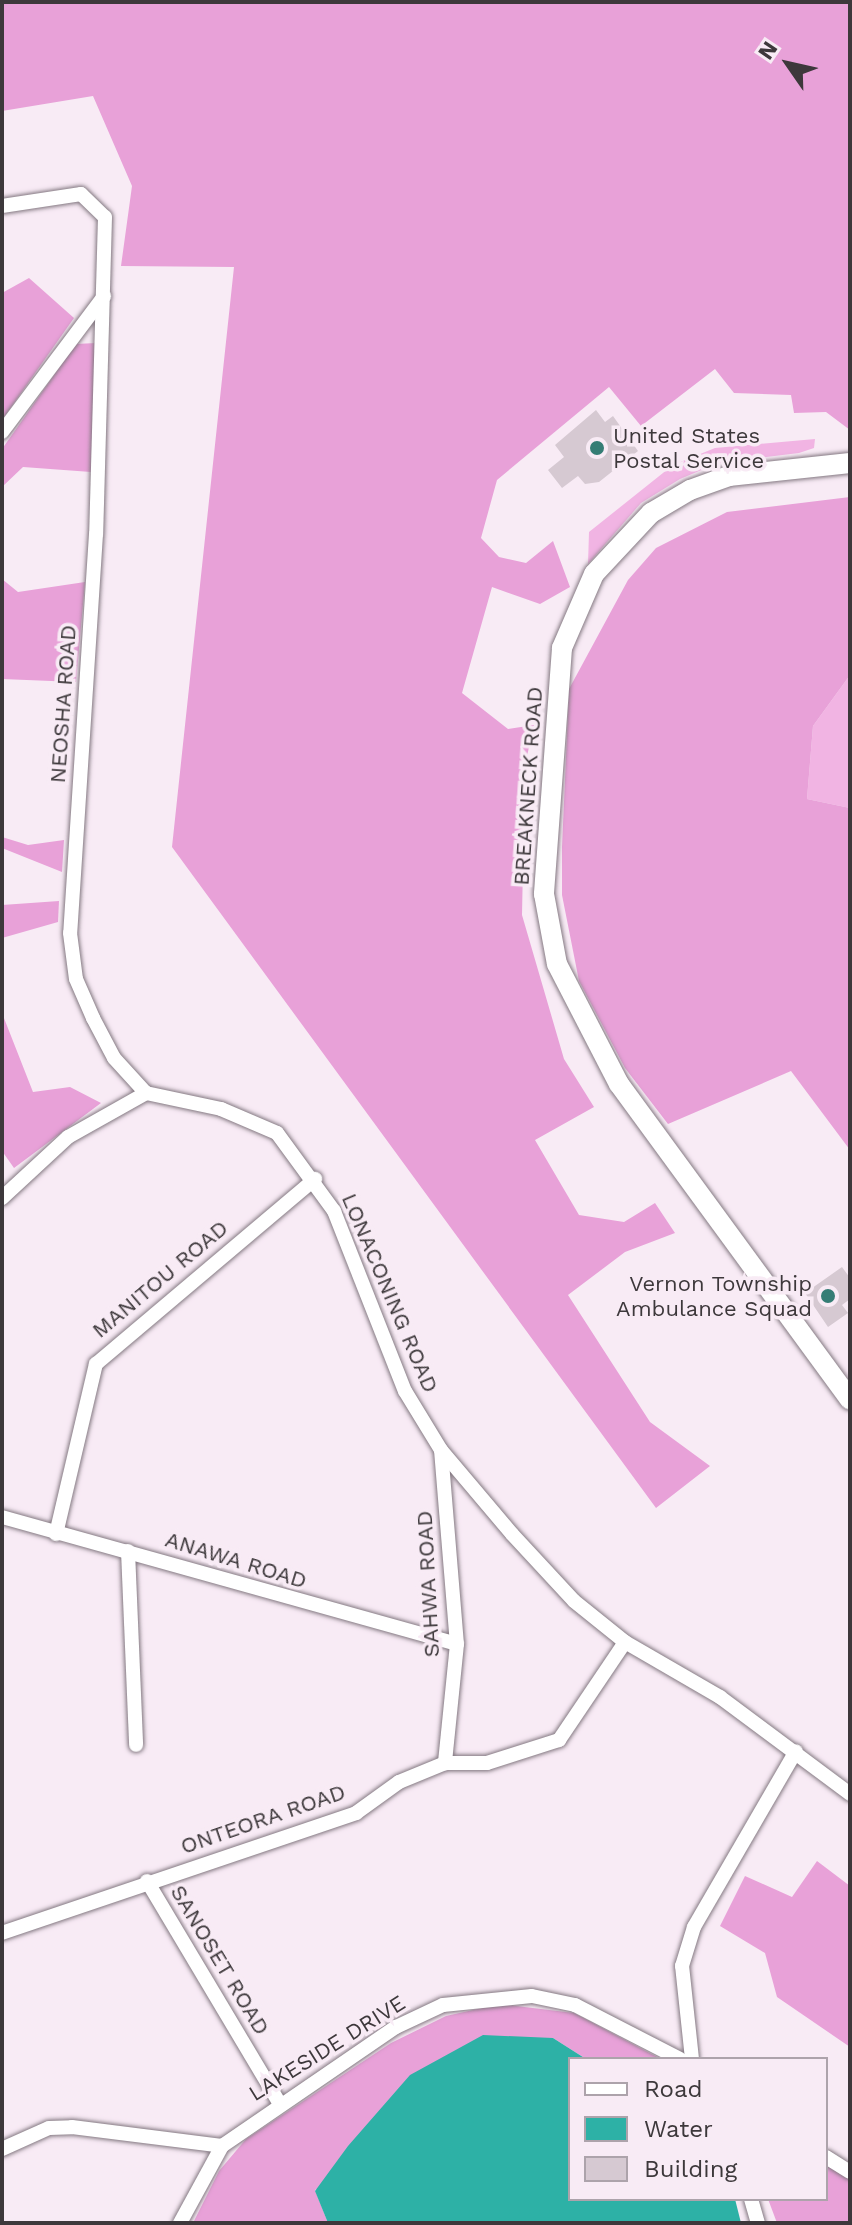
<!DOCTYPE html>
<html>
<head>
<meta charset="utf-8">
<style>
  body { margin:0 }
  #map { position:relative; width:852px; height:2225px; overflow:hidden; background:#f8ebf5; font-family:"Work Sans",sans-serif }
  div>[style] { position:absolute }
  .green>* { inset:0; background:#f1b4e3 }
  .forest>* { inset:0; background:#e8a1d8 }
  .water>* { inset:0; background:#2db1a6 }
  .building>* { inset:0; background:#d6c9d2 }
  .roads { filter:drop-shadow(0 0 2px #847982) drop-shadow(0 0 2px #847982) }
  .street>* { height:14px; margin:-7px; padding:0 7px; transform-origin:7px; border-radius:7px; background:#fff }
  .secondary>* { height:20px; margin:-10px; padding:0 10px; transform-origin:10px; border-radius:10px; background:#fff }
  .dots>* { width:22px; height:22px; translate:-50% -50%; box-sizing:border-box; border:4px solid #f8ebf5; border-radius:50% }
  span { translate:-50% -50%; white-space:nowrap; text-align:center; line-height:1.15; -webkit-text-stroke:7px #f8ebf5; paint-order:stroke }
  .poi-label { font-size:22px; color:#3d383b }
  .left { translate:0 -50%; text-align:left }
  .right { translate:-100% -50%; text-align:right }
  .street-label { font-size:22px; color:#3d383b }
  .frame { position:absolute; inset:0; border:4px solid #3d383b; pointer-events:none }
  .legend { position:absolute; left:568px; top:2057px; width:260px; height:144px; box-sizing:border-box; background:#f8ebf5; border:2px solid #ada3ab; margin:0; padding:10px 14px; list-style:none; font-size:24px; color:#3d383b }
  .legend li { display:flex; align-items:center; gap:16px; height:40px }
  .legend b { width:40px; border:2px solid #ada3ab }
  .north { position:absolute; left:748px; top:24px; width:80px; height:80px; -webkit-text-stroke:6px #f8ebf5; paint-order:stroke; rotate:304deg; font-size:22px; font-weight:700; line-height:32px; text-align:center; color:#3d383b }
  .north::after { content:''; display:block; margin:auto; width:28px; height:36px; background:#3d383b; clip-path:polygon(50% 0,100% 100%,50% 72%,0 100%) }
</style>
</head>
<body>
<div id="map">
  <div class="green">
    <div style="clip-path:polygon(815px 439px,814px 448px,799px 453px,718px 463px,680px 479px,641px 503px,588px 564px,589px 532px,673px 465px,715px 448px)"></div>
    <div style="clip-path:polygon(850px 675px,850px 808px,807px 799px,813px 726px)"></div>
  </div>
  <div class="forest">
    <div style="clip-path:polygon(2px 2px,850px 2px,850px 430px,826px 412px,794px 413px,791px 395px,734px 393px,715px 369px,641px 426px,609px 387px,497px 480px,481px 538px,499px 557px,526px 563px,553px 541px,570px 587px,540px 604px,492px 587px,462px 693px,508px 729px,534px 725px,525px 765px,522px 915px,564px 1059px,594px 1107px,535px 1140px,579px 1215px,624px 1222px,655px 1203px,675px 1233px,625px 1252px,568px 1295px,650px 1422px,710px 1466px,656px 1508px,172px 847px,234px 267px,121px 266px,132px 186px,93px 96px,2px 111px)"></div>
    <div style="clip-path:polygon(29px 278px,74px 318px,2px 420px,2px 293px)"></div>
    <div style="clip-path:polygon(96px 343px,91px 472px,23px 467px,2px 487px,2px 449px,76px 344px)"></div>
    <div style="clip-path:polygon(850px 497px,850px 675px,813px 726px,807px 799px,850px 808px,850px 1150px,791px 1071px,668px 1124px,625px 1068px,579px 981px,562px 895px,562px 847px,569px 689px,628px 580px,656px 548px,727px 512px)"></div>
    <div style="clip-path:polygon(2px 579px,18px 592px,85px 582px,76px 682px,2px 679px)"></div>
    <div style="clip-path:polygon(2px 837px,28px 845px,64px 840px,62px 872px,2px 848px)"></div>
    <div style="clip-path:polygon(59px 901px,58px 922px,2px 938px,2px 905px)"></div>
    <div style="clip-path:polygon(2px 1013px,33px 1092px,70px 1087px,101px 1103px,14px 1168px,2px 1151px)"></div>
    <div style="clip-path:polygon(817px 1861px,850px 1886px,850px 2047px,777px 1997px,765px 1953px,720px 1926px,745px 1876px,792px 1897px)"></div>
    <div style="clip-path:polygon(500px 2004px,574px 2013px,661px 2059px,586px 2059px,553px 2038px,315px 2190px,328px 2223px,193px 2223px,219px 2171px,246px 2139px,391px 2043px,446px 2016px)"></div>
    <div style="clip-path:polygon(826px 2163px,850px 2179px,850px 2223px,777px 2223px,768px 2199px,826px 2199px)"></div>
  </div>
  <div class="water">
    <div style="clip-path:polygon(483px 2035px,553px 2038px,586px 2059px,570px 2059px,570px 2199px,735px 2199px,741px 2223px,328px 2223px,315px 2191px,348px 2146px,410px 2075px)"></div>
  </div>
  <div class="building">
    <div style="clip-path:polygon(596px 410px,605px 422px,613px 416px,638px 451px,599px 482px,585px 484px,578px 476px,562px 488px,548px 470px,564px 457px,555px 445px)"></div>
    <div style="clip-path:polygon(842px 1267px,850px 1278px,850px 1299px,842px 1305px,848px 1313px,828px 1327px,805px 1293px)"></div>
  </div>
  <div class="roads">
    <div class="street">
      <div style="left:2px;top:206px;width:80px;rotate:-8.6deg"></div>
      <div style="left:81px;top:194px;width:33px;rotate:44deg"></div>
      <div style="left:105px;top:217px;width:317px;rotate:91.6deg"></div>
      <div style="left:96px;top:534px;width:400px;rotate:93.7deg"></div>
      <div style="left:70px;top:933px;width:46px;rotate:82.6deg"></div>
      <div style="left:76px;top:979px;width:43px;rotate:66.4deg"></div>
      <div style="left:93px;top:1018px;width:45px;rotate:62.3deg"></div>
      <div style="left:114px;top:1058px;width:47px;rotate:47.6deg"></div>
      <div style="left:2px;top:432px;width:170px;rotate:-53.1deg"></div>
      <div style="left:2px;top:1198px;width:90px;rotate:-42.7deg"></div>
      <div style="left:68px;top:1137px;width:90px;rotate:-29.4deg"></div>
      <div style="left:146px;top:1093px;width:77px;rotate:12deg"></div>
      <div style="left:221px;top:1109px;width:61px;rotate:23.2deg"></div>
      <div style="left:277px;top:1133px;width:97px;rotate:53.8deg"></div>
      <div style="left:334px;top:1211px;width:193px;rotate:68.5deg"></div>
      <div style="left:405px;top:1391px;width:69px;rotate:58.6deg"></div>
      <div style="left:441px;top:1450px;width:110px;rotate:49.8deg"></div>
      <div style="left:512px;top:1534px;width:91px;rotate:47.2deg"></div>
      <div style="left:574px;top:1601px;width:65px;rotate:38.8deg"></div>
      <div style="left:625px;top:1642px;width:110px;rotate:30.1deg"></div>
      <div style="left:720px;top:1697px;width:162px;rotate:36.7deg"></div>
      <div style="left:441px;top:1450px;width:195px;rotate:85.3deg"></div>
      <div style="left:457px;top:1644px;width:120px;rotate:95.8deg"></div>
      <div style="left:2px;top:1517px;width:472px;rotate:15.6deg"></div>
      <div style="left:56px;top:1534px;width:175px;rotate:-76.8deg"></div>
      <div style="left:96px;top:1364px;width:287px;rotate:-40.2deg"></div>
      <div style="left:128px;top:1551px;width:194px;rotate:87.6deg"></div>
      <div style="left:147px;top:1881px;width:260px;rotate:59.2deg"></div>
      <div style="left:2px;top:1933px;width:374px;rotate:-18.7deg"></div>
      <div style="left:356px;top:1813px;width:53px;rotate:-35.8deg"></div>
      <div style="left:399px;top:1782px;width:50px;rotate:-22.4deg"></div>
      <div style="left:445px;top:1763px;width:42px"></div>
      <div style="left:487px;top:1763px;width:76px;rotate:-17.7deg"></div>
      <div style="left:559px;top:1740px;width:118px;rotate:-56deg"></div>
      <div style="left:692px;top:2059px;width:94px;rotate:-96.1deg"></div>
      <div style="left:682px;top:1966px;width:41px;rotate:-72.9deg"></div>
      <div style="left:694px;top:1927px;width:203px;rotate:-59.9deg"></div>
      <div style="left:2px;top:2149px;width:51px;rotate:-24.1deg"></div>
      <div style="left:49px;top:2128px;width:23px;rotate:-2deg"></div>
      <div style="left:72px;top:2127px;width:151px;rotate:7.2deg"></div>
      <div style="left:826px;top:2157px;width:28px;rotate:32deg"></div>
      <div style="left:751px;top:2199px;width:25px;rotate:74deg"></div>
      <div style="left:180px;top:2223px;width:88px;rotate:-61.4deg"></div>
      <div style="left:222px;top:2146px;width:211px;rotate:-34.4deg"></div>
      <div style="left:396px;top:2027px;width:52px;rotate:-25.1deg"></div>
      <div style="left:443px;top:2005px;width:89px;rotate:-5.8deg"></div>
      <div style="left:532px;top:1996px;width:44px;rotate:11.8deg"></div>
      <div style="left:575px;top:2005px;width:118px;rotate:27.2deg"></div>
    </div>
    <div class="secondary">
      <div style="left:850px;top:463px;width:122px;rotate:173.9deg"></div>
      <div style="left:729px;top:476px;width:41px;rotate:160.3deg"></div>
      <div style="left:690px;top:490px;width:45px;rotate:149.5deg"></div>
      <div style="left:651px;top:513px;width:83px;rotate:133.1deg"></div>
      <div style="left:594px;top:574px;width:81px;rotate:113.4deg"></div>
      <div style="left:562px;top:648px;width:247px;rotate:94.2deg"></div>
      <div style="left:544px;top:894px;width:71px;rotate:79.5deg"></div>
      <div style="left:557px;top:964px;width:135px;rotate:62.7deg"></div>
      <div style="left:619px;top:1084px;width:391px;rotate:53.8deg"></div>
    </div>
  </div>
  <div class="dots">
    <div style="left:597px;top:448px;background:#357d75"></div>
    <div style="left:828px;top:1296px;background:#357d75"></div>
  </div>
  <div class="poi-label">
    <span class="left" style="left:613px;top:448px">United States<br>Postal Service</span>
    <span class="right" style="left:812px;top:1296px">Vernon Township<br>Ambulance Squad</span>
  </div>
  <div class="street-label">
    <span style="left:63px;top:704px;rotate:-86deg">NEOSHA ROAD</span>
    <span style="left:528px;top:786px;rotate:-86deg">BREAKNECK ROAD</span>
    <span style="left:160px;top:1279px;rotate:-40deg">MANITOU ROAD</span>
    <span style="left:390px;top:1293px;rotate:67deg">LONACONING ROAD</span>
    <span style="left:236px;top:1560px;rotate:17deg">ANAWA ROAD</span>
    <span style="left:428px;top:1584px;rotate:-93deg">SAHWA ROAD</span>
    <span style="left:263px;top:1819px;rotate:-19deg">ONTEORA ROAD</span>
    <span style="left:220px;top:1960px;rotate:59deg">SANOSET ROAD</span>
    <span style="left:327px;top:2048px;rotate:-32deg">LAKESIDE DRIVE</span>
  </div>
  <div class="frame"></div>
  <ul class="legend">
  <li><b style="height:10px;background:#fff"></b>Road</li>
  <li><b style="height:22px;background:#2db1a6"></b>Water</li>
  <li><b style="height:22px;background:#d6c9d2"></b>Building</li>
  </ul>
  <div class="north">N</div>
</div>
</body>
</html>
